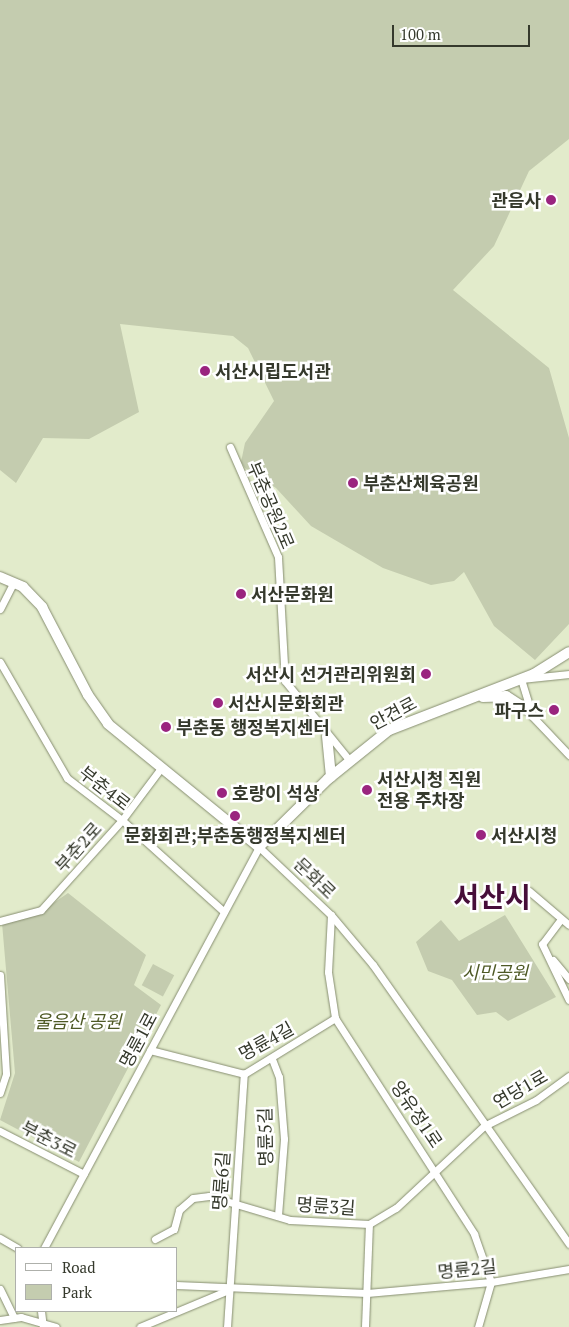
<!DOCTYPE html>
<html>
<head>
<meta charset="utf-8">
<style>
  body { margin:0 }
  #map { position:relative; width:569px; height:1327px; overflow:hidden; background:#e2ebcb; font-family:"PT Serif","Noto Sans KR",serif }
  div>[style] { position:absolute }
  .green>* { inset:0; background:#c4ccaf; transform-origin:0 0 }
  .roads { filter:drop-shadow(0 0 1px #878e71) drop-shadow(0 0 1px #878e71) }
  .street>* { height:7px; margin:-3.5px; padding:0 3.5px; transform-origin:3.5px; border-radius:3.5px; background:#fff }
  .secondary>* { height:10px; margin:-5px; padding:0 5px; transform-origin:5px; border-radius:5px; background:#fff }
  .dots>* { width:14px; height:14px; translate:-50% -50%; box-sizing:border-box; border:2px solid #fff; border-radius:50% }
  span { translate:-50% -50%; white-space:nowrap; text-align:center; line-height:1.15; -webkit-text-stroke:5px #fff; paint-order:stroke }
  .poi-label { font-size:18px; color:#35392c; font-weight:700 }
  .right { translate:-100% -50%; text-align:right }
  .left { translate:0 -50%; text-align:left }
  .street-label { font-size:18px; color:#35392c }
  .park-label { font-size:18px; color:#4e5925; font-style:italic }
  .town-label { font-size:28px; color:#460e39; font-weight:700 }
  .legend { position:absolute; left:15px; top:1247px; width:162px; height:65px; box-sizing:border-box; background:#fff; border:1px solid #aeb0ab; margin:0; padding:6px 9px; list-style:none; font-size:15px; color:#35392c }
  .legend li { display:flex; align-items:center; gap:10px; height:25px }
  .legend b { width:25px; border:1px solid #aeb0ab }
  .scale { position:absolute; left:392px; top:25px; width:138px; height:22px; box-sizing:border-box; border:2px solid #35392c; border-top:0; padding-left:6px; font-size:15px; line-height:18px; white-space:nowrap; color:#35392c; -webkit-text-stroke:4px #fff; paint-order:stroke }
</style>
</head>
<body>
<div id="map">
  <div class="green">
    <div style="clip-path:polygon(0 0,569px 0,569px 139px,529px 171px,494px 246px,453px 290px,549px 368px,569px 438px,569px 624px,535px 660px,494px 626px,464px 572px,454px 581px,431px 585px,383px 568px,311px 526px,276px 488px,245px 468px,241px 462px,245px 443px,274px 401px,248px 348px,233px 336px,120px 324px,139px 412px,89px 439px,43px 438px,16px 483px,0 470px)"></div>
    <div style="clip-path:polygon(68px 893px,146px 955px,134px 985px,161px 1005px,79px 1162px,0 1120px,15px 1073px,2px 923px,38px 914px)"></div>
    <div style="clip-path:polygon(505px 915px,556px 997px,508px 1021px,496px 1012px,477px 1015px,452px 980px,428px 971px,416px 942px,441px 920px,459px 941px)"></div>
    <div style="left:153px;top:964px;width:24px;height:24px;rotate:28deg"></div>
  </div>
  <div class="roads">
    <div class="street">
      <div style="left:230px;top:447px;width:120px;rotate:66.4deg"></div>
      <div style="left:278px;top:557px;width:124px;rotate:86.8deg"></div>
      <div style="left:285px;top:681px;width:103px;rotate:50.9deg"></div>
      <div style="left:0;top:609px;width:30px;rotate:-63deg"></div>
      <div style="left:0;top:662px;width:134px;rotate:60deg"></div>
      <div style="left:67px;top:778px;width:69px;rotate:37.4deg"></div>
      <div style="left:122px;top:820px;width:137px;rotate:42deg"></div>
      <div style="left:569px;top:674px;width:48px;rotate:174.1deg"></div>
      <div style="left:521px;top:679px;width:39px;rotate:73deg"></div>
      <div style="left:532px;top:716px;width:54px;rotate:46.5deg"></div>
      <div style="left:529px;top:891px;width:52px;rotate:40.4deg"></div>
      <div style="left:331px;top:915px;width:57px;rotate:93deg"></div>
      <div style="left:328px;top:972px;width:47px;rotate:81.3deg"></div>
      <div style="left:335px;top:1018px;width:257px;rotate:57.2deg"></div>
      <div style="left:474px;top:1234px;width:51px;rotate:70.5deg"></div>
      <div style="left:491px;top:1282px;width:47px;rotate:106.1deg"></div>
      <div style="left:561px;top:919px;width:31px;rotate:127deg"></div>
      <div style="left:542px;top:944px;width:62px;rotate:64.3deg"></div>
      <div style="left:0;top:921px;width:42px;rotate:-15deg"></div>
      <div style="left:41px;top:910px;width:121px;rotate:-48deg"></div>
      <div style="left:122px;top:820px;width:65px;rotate:-53.1deg"></div>
      <div style="left:553px;top:960px;width:25px;rotate:50deg"></div>
      <div style="left:0;top:975px;width:99px;rotate:86.5deg"></div>
      <div style="left:6px;top:1074px;width:20px;rotate:108deg"></div>
      <div style="left:150px;top:1050px;width:97px;rotate:14.3deg"></div>
      <div style="left:244px;top:1074px;width:107px;rotate:-31.6deg"></div>
      <div style="left:272px;top:1059px;width:19px;rotate:69deg"></div>
      <div style="left:279px;top:1077px;width:62px;rotate:85.4deg"></div>
      <div style="left:284px;top:1139px;width:77px;rotate:94.5deg"></div>
      <div style="left:0;top:1131px;width:94px;rotate:27.1deg"></div>
      <div style="left:0;top:1238px;width:20px;rotate:30deg"></div>
      <div style="left:155px;top:1239px;width:21px;rotate:-28deg"></div>
      <div style="left:174px;top:1229px;width:20px;rotate:-75deg"></div>
      <div style="left:179px;top:1210px;width:18px;rotate:-41deg"></div>
      <div style="left:193px;top:1198px;width:16px;rotate:-7deg"></div>
      <div style="left:209px;top:1196px;width:84px;rotate:16.5deg"></div>
      <div style="left:290px;top:1220px;width:79px;rotate:2.9deg"></div>
      <div style="left:369px;top:1224px;width:31px;rotate:-31deg"></div>
      <div style="left:396px;top:1208px;width:120px;rotate:-43deg"></div>
      <div style="left:484px;top:1126px;width:58px;rotate:-26.6deg"></div>
      <div style="left:536px;top:1100px;width:41px;rotate:-36deg"></div>
      <div style="left:44px;top:1248px;width:455px;rotate:-61.8deg"></div>
      <div style="left:259px;top:847px;width:99px;rotate:43.4deg"></div>
      <div style="left:331px;top:915px;width:65px;rotate:50deg"></div>
      <div style="left:373px;top:965px;width:341px;rotate:54.9deg"></div>
      <div style="left:176px;top:1285px;width:191px;rotate:2.4deg"></div>
      <div style="left:367px;top:1293px;width:124px;rotate:-5.1deg"></div>
      <div style="left:491px;top:1282px;width:79px;rotate:-9.5deg"></div>
      <div style="left:0;top:1289px;width:32px;rotate:64deg"></div>
      <div style="left:41px;top:1311px;width:16px;rotate:83deg"></div>
      <div style="left:0;top:1320px;width:21px;rotate:-8deg"></div>
      <div style="left:21px;top:1317px;width:36px;rotate:16deg"></div>
      <div style="left:140px;top:1327px;width:93px;rotate:-22.7deg"></div>
      <div style="left:227px;top:1327px;width:254px;rotate:-86.2deg"></div>
      <div style="left:365px;top:1327px;width:103px;rotate:-87.8deg"></div>
    </div>
    <div class="secondary">
      <div style="left:0;top:577px;width:25px;rotate:23deg"></div>
      <div style="left:23px;top:587px;width:28px;rotate:46deg"></div>
      <div style="left:42px;top:607px;width:99px;rotate:62.4deg"></div>
      <div style="left:88px;top:695px;width:35px;rotate:55deg"></div>
      <div style="left:108px;top:724px;width:195px;rotate:39.2deg"></div>
      <div style="left:259px;top:847px;width:97px;rotate:-44.6deg"></div>
      <div style="left:328px;top:779px;width:78px;rotate:-38.8deg"></div>
      <div style="left:389px;top:730px;width:155px;rotate:-21.1deg"></div>
      <div style="left:534px;top:674px;width:41px;rotate:-32.2deg"></div>
      <div style="left:483px;top:697px;width:23px;rotate:-2deg"></div>
      <div style="left:506px;top:696px;width:27px;rotate:33deg"></div>
      <div style="left:327px;top:736px;width:41px;rotate:84.4deg"></div>
    </div>
  </div>
  <div class="dots">
    <div style="left:551px;top:200px;background:#9a247f"></div>
    <div style="left:205px;top:371px;background:#9a247f"></div>
    <div style="left:353px;top:483px;background:#9a247f"></div>
    <div style="left:241px;top:594px;background:#9a247f"></div>
    <div style="left:426px;top:674px;background:#9a247f"></div>
    <div style="left:218px;top:703px;background:#9a247f"></div>
    <div style="left:554px;top:710px;background:#9a247f"></div>
    <div style="left:166px;top:727px;background:#9a247f"></div>
    <div style="left:367px;top:790px;background:#9a247f"></div>
    <div style="left:222px;top:793px;background:#9a247f"></div>
    <div style="left:235px;top:816px;background:#9a247f"></div>
    <div style="left:481px;top:835px;background:#9a247f"></div>
  </div>
  <div class="poi-label">
    <span class="right" style="left:541px;top:200px">관음사</span>
    <span class="left" style="left:215px;top:371px">서산시립도서관</span>
    <span class="left" style="left:363px;top:483px">부춘산체육공원</span>
    <span class="left" style="left:251px;top:594px">서산문화원</span>
    <span class="right" style="left:416px;top:674px">서산시 선거관리위원회</span>
    <span class="left" style="left:228px;top:703px">서산시문화회관</span>
    <span class="right" style="left:544px;top:710px">파구스</span>
    <span class="left" style="left:176px;top:727px">부춘동 행정복지센터</span>
    <span class="left" style="left:377px;top:790px">서산시청 직원<br>전용 주차장</span>
    <span class="left" style="left:232px;top:793px">호랑이 석상</span>
    <span style="left:235px;top:835px">문화회관;부춘동행정복지센터</span>
    <span class="left" style="left:491px;top:835px">서산시청</span>
  </div>
  <div class="street-label">
    <span style="left:271px;top:505px;rotate:67deg">부춘공원2로</span>
    <span style="left:393px;top:713px;rotate:-28deg">안견로</span>
    <span style="left:105px;top:788px;rotate:38deg">부춘4로</span>
    <span style="left:78px;top:847px;rotate:-48deg">부춘2로</span>
    <span style="left:315px;top:878px;rotate:44deg">문화로</span>
    <span style="left:138px;top:1040px;rotate:-62deg">명륜1로</span>
    <span style="left:266px;top:1041px;rotate:-29deg">명륜4길</span>
    <span style="left:520px;top:1089px;rotate:-30deg">연당1로</span>
    <span style="left:417px;top:1114px;rotate:56deg">양유정1로</span>
    <span style="left:265px;top:1137px;rotate:-91deg">명륜5길</span>
    <span style="left:49px;top:1139px;rotate:27deg">부춘3로</span>
    <span style="left:221px;top:1181px;rotate:-86deg">명륜6길</span>
    <span style="left:326px;top:1206px;rotate:4deg">명륜3길</span>
    <span style="left:467px;top:1269px;rotate:-6deg">명륜2길</span>
  </div>
  <div class="park-label">
    <span style="left:495px;top:972px">시민공원</span>
    <span style="left:78px;top:1021px">울음산 공원</span>
  </div>
  <div class="town-label">
    <span style="left:492px;top:897px">서산시</span>
  </div>
  <ul class="legend">
  <li><b style="height:6px;background:#fff"></b>Road</li>
  <li><b style="height:14px;background:#c4ccaf"></b>Park</li>
  </ul>
  <div class="scale">100 m</div>
</div>
</body>
</html>
